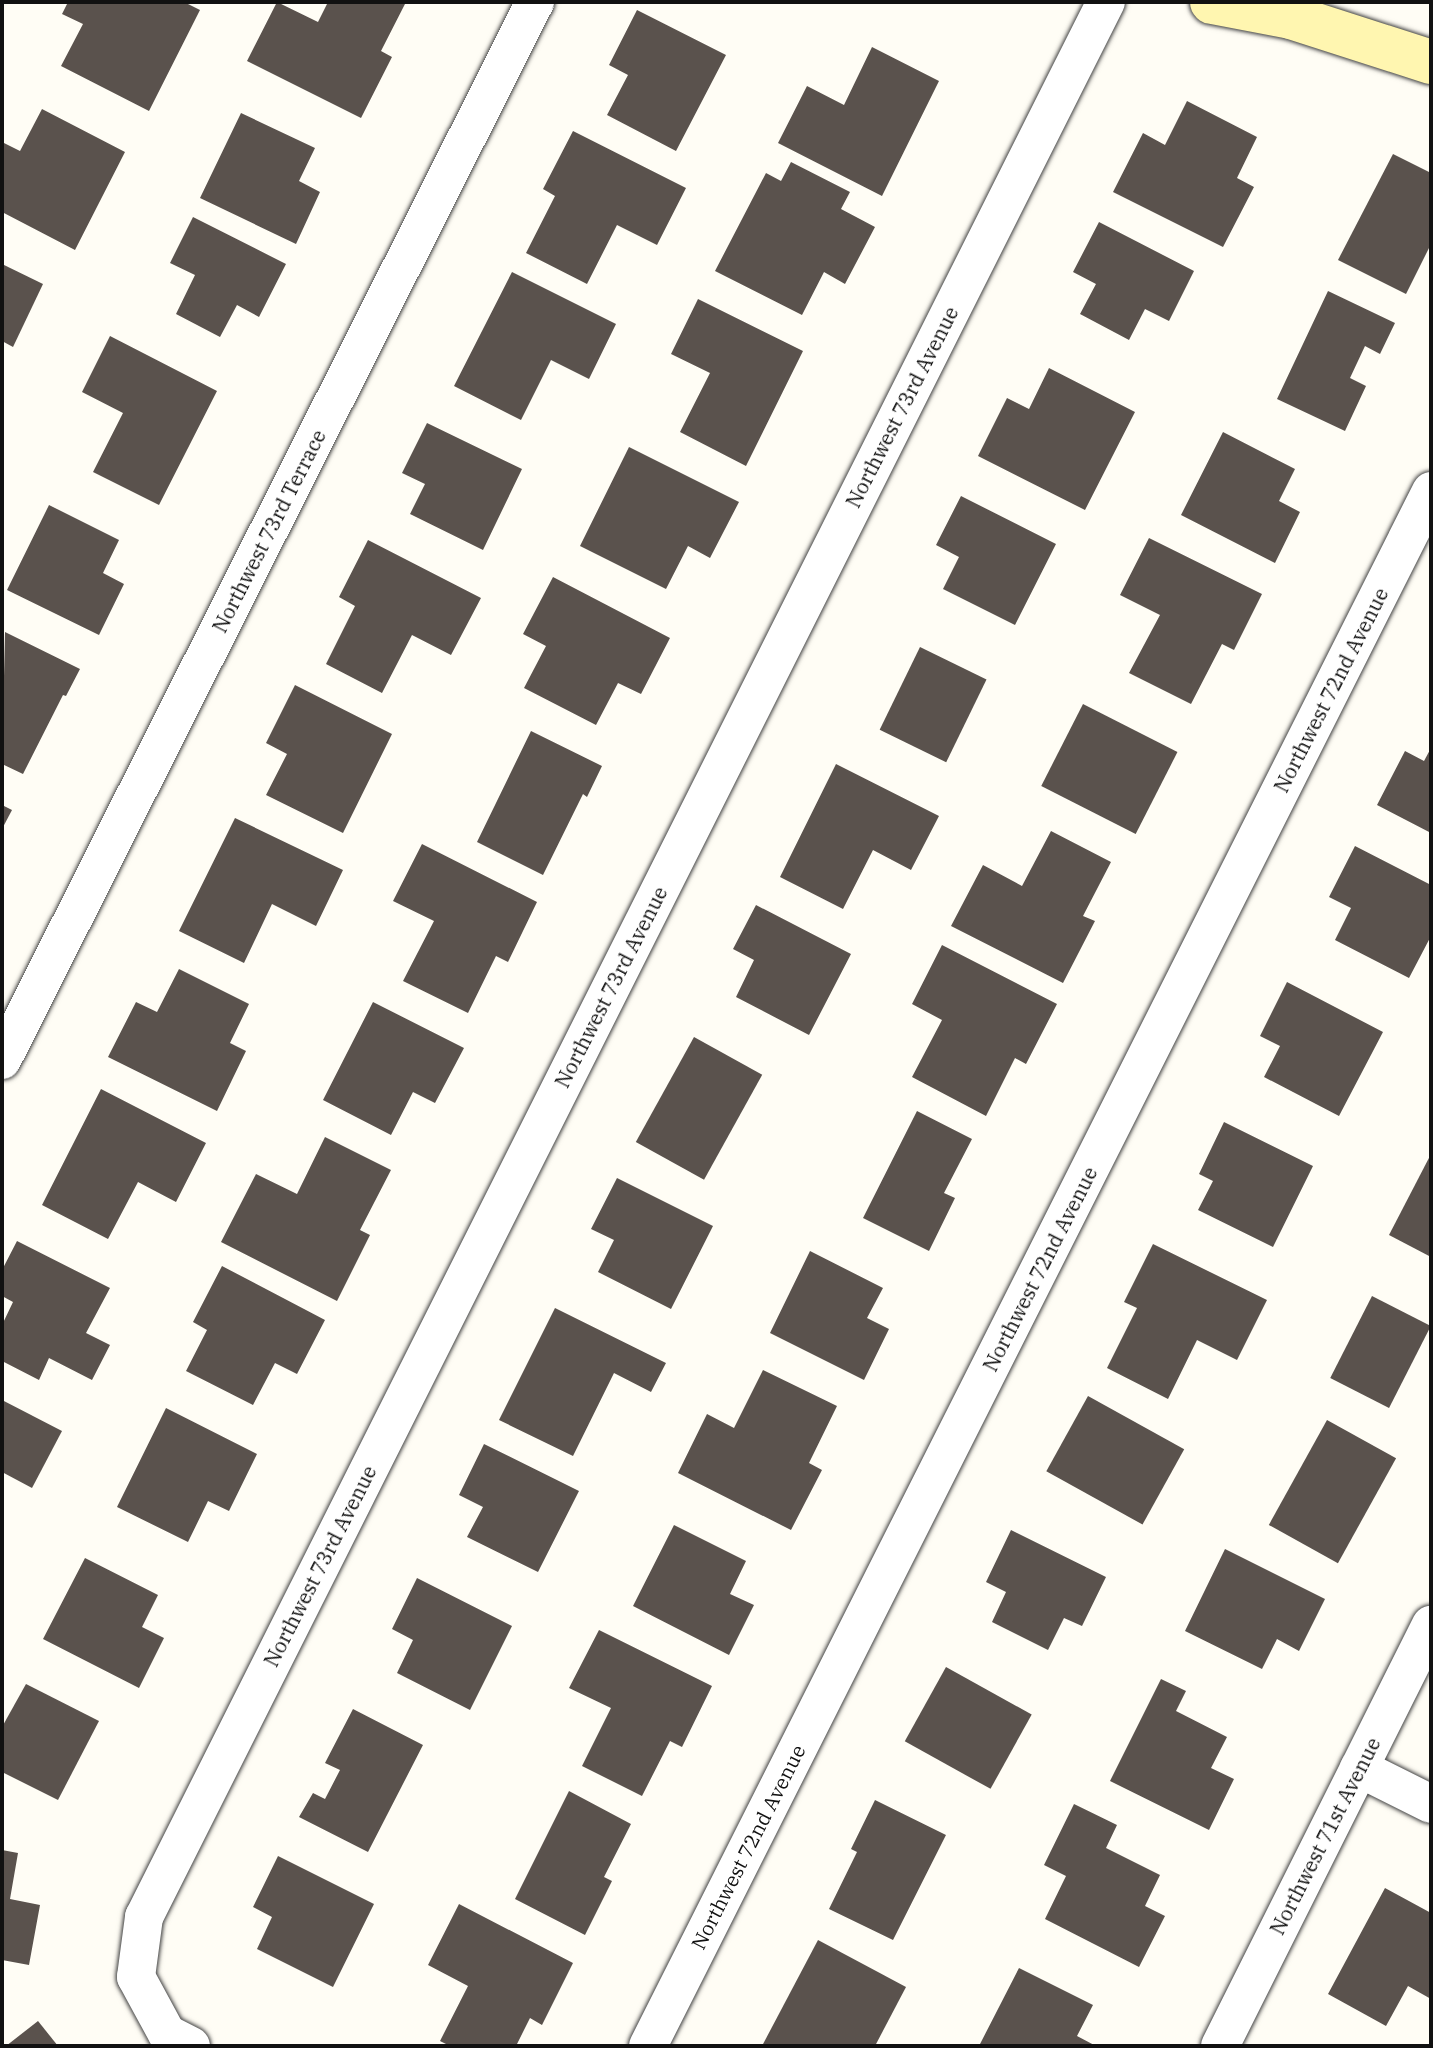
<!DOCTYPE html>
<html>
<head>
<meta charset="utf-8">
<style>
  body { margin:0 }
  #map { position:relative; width:1433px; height:2048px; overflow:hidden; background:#fffdf5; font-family:"IBM Plex Serif",serif }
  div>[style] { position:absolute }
  .building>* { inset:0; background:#5a524d; transform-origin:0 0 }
  .roads { filter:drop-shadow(0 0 2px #444) drop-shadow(0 0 2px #444) }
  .street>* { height:38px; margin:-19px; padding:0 19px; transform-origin:19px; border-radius:19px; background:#fff }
  .secondary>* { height:44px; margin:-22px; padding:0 22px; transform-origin:22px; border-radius:22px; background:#fff6b0 }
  span { translate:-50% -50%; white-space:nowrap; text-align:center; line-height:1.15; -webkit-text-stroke:8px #fff; paint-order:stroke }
  .street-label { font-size:20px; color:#111 }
  .frame { position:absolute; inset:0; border:4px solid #111; pointer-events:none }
</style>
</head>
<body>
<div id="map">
  <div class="building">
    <div style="clip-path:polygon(68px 2px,184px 2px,200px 10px,149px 111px,61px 66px,83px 24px,62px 14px)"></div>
    <div style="clip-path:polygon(277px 2px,318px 22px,328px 2px,406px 2px,381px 51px,392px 57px,361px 118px,247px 61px)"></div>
    <div style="clip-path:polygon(637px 10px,726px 55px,676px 151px,607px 115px,628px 75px,609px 65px)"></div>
    <div style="clip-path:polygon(872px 47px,939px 81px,882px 196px,778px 143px,807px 86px,844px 105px)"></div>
    <div style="clip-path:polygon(1187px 101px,1257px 137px,1237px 178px,1254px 187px,1223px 247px,1113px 192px,1143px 133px,1165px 145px)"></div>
    <div style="clip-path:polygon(42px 109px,125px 152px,75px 250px,2px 212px,2px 142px,20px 151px)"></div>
    <div style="clip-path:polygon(241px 113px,315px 148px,299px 181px,320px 192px,296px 244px,200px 198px)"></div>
    <div style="clip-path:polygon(573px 131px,686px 188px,657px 245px,617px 225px,587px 284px,526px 253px,555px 196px,543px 189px)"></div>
    <div style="clip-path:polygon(1393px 154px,1431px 173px,1431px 244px,1406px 294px,1338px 260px)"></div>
    <div style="clip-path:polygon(791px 162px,850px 192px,841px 209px,875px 227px,845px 284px,824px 272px,802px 315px,715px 271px,766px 173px,781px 181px)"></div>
    <div style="clip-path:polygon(193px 217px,286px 264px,259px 317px,237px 305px,220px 337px,176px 314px,195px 275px,170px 263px)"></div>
    <div style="clip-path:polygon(1099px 222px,1194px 271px,1169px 321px,1145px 309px,1129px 340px,1080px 314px,1096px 284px,1073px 272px)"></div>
    <div style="clip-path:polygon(2px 264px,43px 284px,13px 347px,2px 341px)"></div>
    <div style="clip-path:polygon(512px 272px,616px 324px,589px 379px,551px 360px,521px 420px,454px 386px)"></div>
    <div style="clip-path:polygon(1328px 291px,1395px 323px,1380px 354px,1365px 346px,1350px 378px,1366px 386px,1345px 431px,1277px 399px)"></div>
    <div style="clip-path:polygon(698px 299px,803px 351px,746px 466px,680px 432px,710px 373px,671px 354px)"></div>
    <div style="clip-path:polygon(110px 336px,217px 391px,159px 505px,93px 472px,123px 413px,82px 392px)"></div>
    <div style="clip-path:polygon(1049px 368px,1135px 412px,1085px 510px,978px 456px,1007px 398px,1029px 409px)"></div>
    <div style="clip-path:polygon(427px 423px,522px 469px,483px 550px,410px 514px,425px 484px,402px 473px)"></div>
    <div style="clip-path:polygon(1223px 432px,1295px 469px,1279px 501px,1300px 512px,1275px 563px,1181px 515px)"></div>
    <div style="clip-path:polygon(629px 447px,739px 502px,710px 558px,688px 546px,666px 589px,580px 546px)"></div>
    <div style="clip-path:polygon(961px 496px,1056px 544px,1015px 625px,943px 589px,959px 557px,936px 545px)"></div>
    <div style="clip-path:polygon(49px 505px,119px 540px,103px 573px,124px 584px,99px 635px,7px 590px)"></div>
    <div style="clip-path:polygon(1149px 538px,1262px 594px,1234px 650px,1222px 644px,1191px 704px,1129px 673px,1160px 615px,1120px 595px)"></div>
    <div style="clip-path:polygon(368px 540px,481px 598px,451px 655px,412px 635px,382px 693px,326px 664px,355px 606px,339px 597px)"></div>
    <div style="clip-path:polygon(553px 577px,670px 638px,641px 694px,618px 683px,596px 725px,524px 688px,546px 646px,523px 634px)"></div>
    <div style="clip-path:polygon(5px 632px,80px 669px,66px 696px,63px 695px,23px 774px,2px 764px)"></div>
    <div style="left:920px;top:647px;width:74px;height:92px;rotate:26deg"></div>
    <div style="clip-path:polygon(295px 685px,392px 734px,343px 833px,266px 795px,287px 754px,266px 743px)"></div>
    <div style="left:1083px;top:704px;width:106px;height:92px;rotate:27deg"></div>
    <div style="clip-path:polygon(531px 731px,602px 766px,587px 797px,583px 794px,543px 875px,477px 842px)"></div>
    <div style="clip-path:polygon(1431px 748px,1431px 833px,1377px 805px,1405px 751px,1424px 761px)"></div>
    <div style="clip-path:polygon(836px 764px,939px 816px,911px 870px,873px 850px,843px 909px,780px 877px)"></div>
    <div style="clip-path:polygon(2px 805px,12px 810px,2px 829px)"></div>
    <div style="clip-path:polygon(235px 818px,343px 870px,316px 926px,272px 904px,244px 963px,179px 931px)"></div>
    <div style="clip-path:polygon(1051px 831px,1111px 862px,1083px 916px,1095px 921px,1063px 983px,951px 926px,983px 865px,1022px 886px)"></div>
    <div style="clip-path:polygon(422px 844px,537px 902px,508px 962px,496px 956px,468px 1013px,403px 981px,434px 921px,393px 901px)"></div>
    <div style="clip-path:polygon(1355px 846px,1431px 885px,1431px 936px,1409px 978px,1335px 940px,1351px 908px,1329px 897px)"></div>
    <div style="clip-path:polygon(756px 905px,851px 954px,809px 1035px,736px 997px,754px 960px,733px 949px)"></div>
    <div style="clip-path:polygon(942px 945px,1057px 1004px,1026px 1064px,1015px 1058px,986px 1116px,912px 1077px,942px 1020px,912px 1004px)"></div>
    <div style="clip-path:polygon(179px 969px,249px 1004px,230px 1043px,246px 1051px,217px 1111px,108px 1057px,136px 1002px,157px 1012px)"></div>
    <div style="clip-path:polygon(1287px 982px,1383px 1032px,1339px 1116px,1264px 1077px,1280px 1046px,1260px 1036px)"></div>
    <div style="clip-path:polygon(373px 1002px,464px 1048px,435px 1103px,413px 1092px,391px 1135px,323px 1100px)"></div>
    <div style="left:694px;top:1037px;width:78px;height:120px;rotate:29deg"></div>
    <div style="clip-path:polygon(101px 1089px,206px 1143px,176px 1202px,138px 1182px,108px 1239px,42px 1205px)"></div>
    <div style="clip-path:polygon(917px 1111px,972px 1139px,944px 1193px,955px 1198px,929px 1251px,863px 1218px)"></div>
    <div style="clip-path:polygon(1224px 1122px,1313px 1166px,1273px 1247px,1198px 1210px,1213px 1181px,1199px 1174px)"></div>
    <div style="clip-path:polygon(325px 1137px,391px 1170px,360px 1230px,370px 1235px,337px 1301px,221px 1242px,256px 1174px,297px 1194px)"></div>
    <div style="clip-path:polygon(1431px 1154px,1431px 1257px,1389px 1235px)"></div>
    <div style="clip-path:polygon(617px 1178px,713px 1226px,671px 1309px,598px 1272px,614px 1240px,591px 1229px)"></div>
    <div style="clip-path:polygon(17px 1241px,110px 1288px,86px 1333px,110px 1345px,92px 1380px,49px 1358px,39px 1380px,2px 1361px,2px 1325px,13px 1302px,2px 1296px,2px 1270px)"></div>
    <div style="clip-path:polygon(1153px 1244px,1267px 1300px,1237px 1360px,1197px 1340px,1168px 1399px,1107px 1368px,1137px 1308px,1124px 1302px)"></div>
    <div style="clip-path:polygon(810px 1251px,883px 1288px,867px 1318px,889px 1329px,864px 1380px,770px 1333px)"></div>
    <div style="clip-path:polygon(222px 1266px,325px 1320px,297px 1374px,275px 1363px,253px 1405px,186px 1371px,207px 1330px,193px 1322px)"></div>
    <div style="left:1372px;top:1296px;width:66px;height:92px;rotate:27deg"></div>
    <div style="clip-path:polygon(555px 1308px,666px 1363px,651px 1392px,614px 1373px,573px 1456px,499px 1420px)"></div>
    <div style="clip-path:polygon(763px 1370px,837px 1406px,809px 1463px,822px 1470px,791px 1530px,678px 1473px,707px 1414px,734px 1428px)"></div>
    <div style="left:1088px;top:1396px;width:110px;height:86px;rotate:29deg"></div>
    <div style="clip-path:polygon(2px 1400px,62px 1431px,32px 1488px,2px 1472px)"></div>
    <div style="clip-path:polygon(166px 1408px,257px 1454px,229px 1511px,208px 1501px,188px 1542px,117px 1507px)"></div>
    <div style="left:1327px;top:1420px;width:79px;height:120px;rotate:29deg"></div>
    <div style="clip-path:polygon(484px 1444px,579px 1491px,538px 1572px,467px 1537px,483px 1507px,459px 1495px)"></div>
    <div style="clip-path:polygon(674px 1525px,746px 1561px,730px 1594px,754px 1605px,729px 1655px,633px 1606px)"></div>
    <div style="clip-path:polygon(1011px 1530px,1106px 1577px,1082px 1626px,1064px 1618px,1048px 1650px,992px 1622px,1006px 1592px,986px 1582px)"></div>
    <div style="clip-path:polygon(1225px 1549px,1325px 1599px,1299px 1651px,1277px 1639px,1262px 1669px,1185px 1631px)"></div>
    <div style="clip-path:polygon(85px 1558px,158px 1595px,142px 1627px,164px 1638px,139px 1688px,43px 1639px)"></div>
    <div style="clip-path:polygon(417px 1578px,512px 1626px,470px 1710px,397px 1673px,413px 1640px,392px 1629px)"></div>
    <div style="clip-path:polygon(599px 1630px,712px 1686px,682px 1747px,670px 1741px,642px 1796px,582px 1766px,611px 1708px,569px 1688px)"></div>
    <div style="left:946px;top:1667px;width:98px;height:85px;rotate:29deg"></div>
    <div style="clip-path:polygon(1161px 1679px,1186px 1691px,1176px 1711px,1227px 1737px,1211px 1768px,1234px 1779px,1209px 1830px,1110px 1781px)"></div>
    <div style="clip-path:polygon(26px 1684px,99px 1721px,58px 1800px,2px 1772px,2px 1727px)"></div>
    <div style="clip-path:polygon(353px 1709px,423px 1745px,368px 1852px,299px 1817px,313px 1793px,325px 1799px,340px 1770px,325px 1763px)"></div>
    <div style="clip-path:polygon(569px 1791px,631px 1824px,604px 1877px,612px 1881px,585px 1935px,515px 1899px)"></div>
    <div style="clip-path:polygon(875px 1800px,946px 1835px,893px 1940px,829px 1909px,857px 1852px,851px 1849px)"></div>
    <div style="clip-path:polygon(1074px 1804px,1117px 1825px,1106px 1848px,1160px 1875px,1145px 1906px,1165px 1916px,1139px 1967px,1045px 1919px,1066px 1876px,1044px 1865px)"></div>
    <div style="clip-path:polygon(2px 1850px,18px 1853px,10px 1899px,40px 1905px,29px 1965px,2px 1960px)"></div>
    <div style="clip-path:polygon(278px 1856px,374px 1904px,333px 1987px,257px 1949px,272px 1917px,253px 1907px)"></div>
    <div style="clip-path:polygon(1385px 1888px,1431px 1913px,1431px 1999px,1408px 1986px,1386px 2026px,1328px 1994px)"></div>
    <div style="clip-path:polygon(459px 1904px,573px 1963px,542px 2025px,530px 2018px,516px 2046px,450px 2046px,440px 2041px,468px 1986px,428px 1965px)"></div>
    <div style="clip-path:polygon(818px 1940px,906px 1987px,875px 2046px,762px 2046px)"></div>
    <div style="clip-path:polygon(1019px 1968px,1093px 2005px,1077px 2036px,1096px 2046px,979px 2046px)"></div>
    <div style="clip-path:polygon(38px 2021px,58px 2046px,6px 2046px)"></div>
  </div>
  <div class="roads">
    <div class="street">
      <div style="left:2px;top:1060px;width:1185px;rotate:-63.26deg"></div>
      <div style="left:1359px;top:1768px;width:80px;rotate:26.6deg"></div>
      <div style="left:191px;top:2046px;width:27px;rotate:-153deg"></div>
      <div style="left:167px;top:2034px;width:65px;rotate:-118.5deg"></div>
      <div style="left:136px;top:1977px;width:61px;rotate:-82.4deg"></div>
      <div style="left:144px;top:1917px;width:2143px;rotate:-63.33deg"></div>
      <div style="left:648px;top:2046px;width:1741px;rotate:-63.27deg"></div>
      <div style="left:1220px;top:2046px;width:471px;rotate:-63.4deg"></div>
    </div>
    <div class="secondary">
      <div style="left:1212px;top:2px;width:80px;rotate:10.8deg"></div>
      <div style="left:1291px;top:17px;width:147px;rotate:17.8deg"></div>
    </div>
  </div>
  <div class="street-label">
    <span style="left:902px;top:407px;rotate:-63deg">Northwest 73rd Avenue</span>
    <span style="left:269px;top:531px;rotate:-63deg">Northwest 73rd Terrace</span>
    <span style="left:1331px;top:690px;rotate:-63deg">Northwest 72nd Avenue</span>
    <span style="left:611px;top:987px;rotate:-63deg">Northwest 73rd Avenue</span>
    <span style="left:1040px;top:1269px;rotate:-63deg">Northwest 72nd Avenue</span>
    <span style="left:320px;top:1566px;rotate:-63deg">Northwest 73rd Avenue</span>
    <span style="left:1325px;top:1836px;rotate:-63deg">Northwest 71st Avenue</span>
    <span style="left:748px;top:1847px;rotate:-63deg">Northwest 72nd Avenue</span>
  </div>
  <div class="frame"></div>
</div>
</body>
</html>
